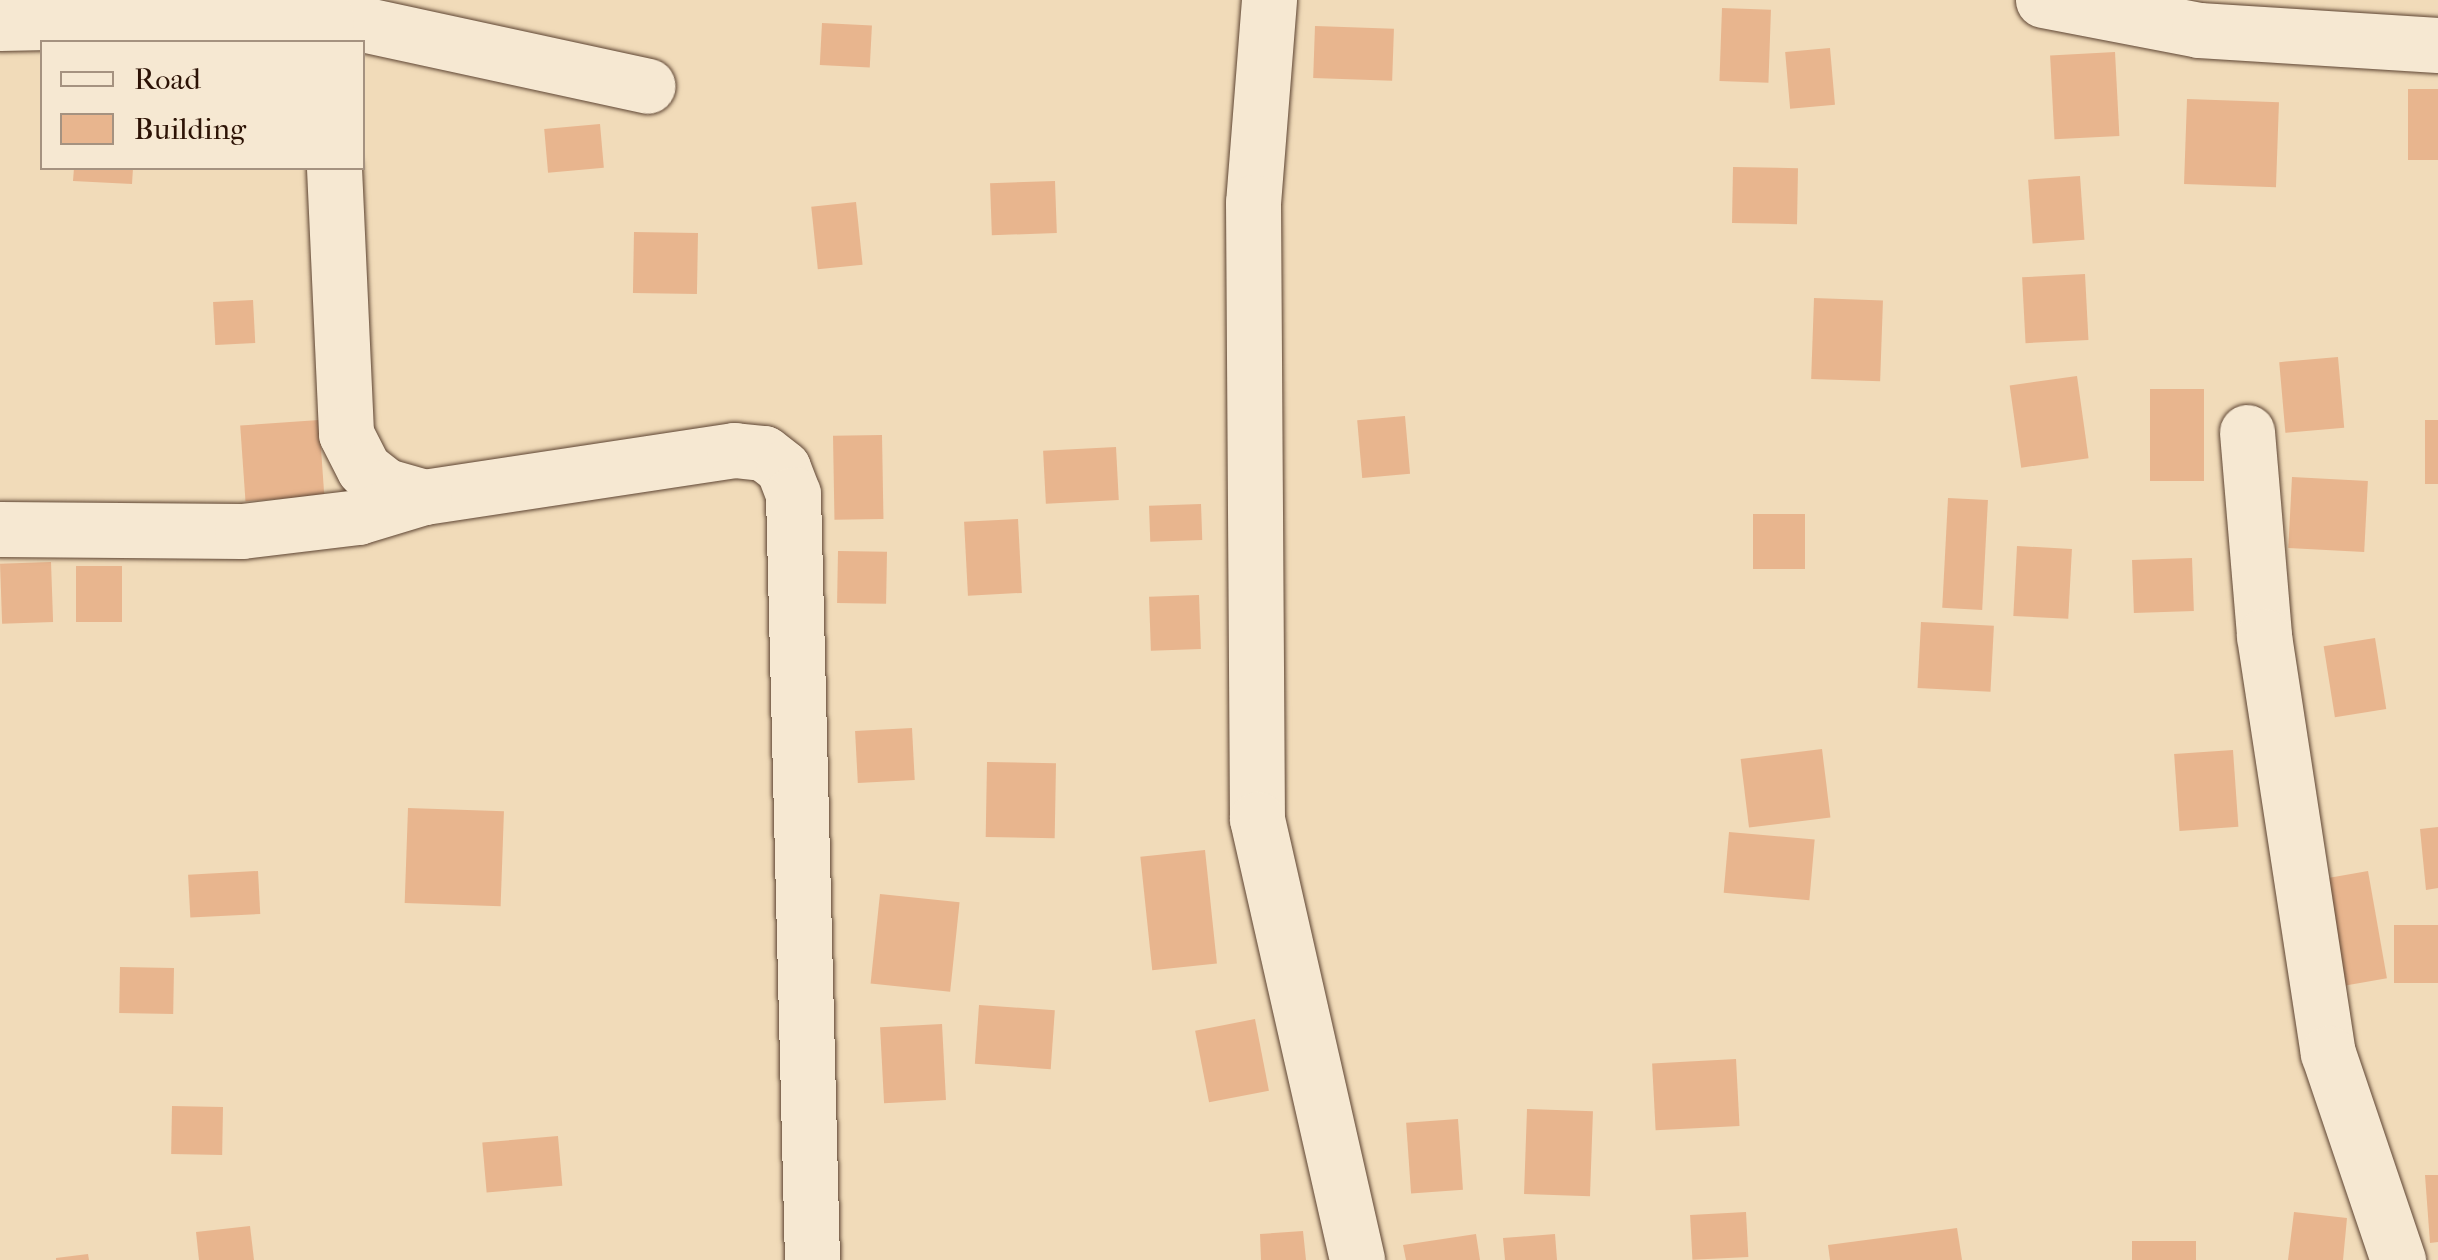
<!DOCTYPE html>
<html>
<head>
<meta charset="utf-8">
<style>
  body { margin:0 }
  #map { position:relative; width:2438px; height:1260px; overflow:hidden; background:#f1dbb9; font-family:"IM FELL French Canon",serif }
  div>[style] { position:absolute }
  .building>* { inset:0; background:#e8b58e; transform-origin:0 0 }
  .roads { filter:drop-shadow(0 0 2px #5d4432) drop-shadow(0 0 2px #5d4432) }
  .minor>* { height:55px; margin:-27.5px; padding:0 27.5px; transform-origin:27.5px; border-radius:27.5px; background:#f6e8d2 }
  span { translate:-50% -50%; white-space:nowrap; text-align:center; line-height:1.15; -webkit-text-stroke:8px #f6e8d2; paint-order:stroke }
  .legend { position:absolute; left:40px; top:40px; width:325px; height:130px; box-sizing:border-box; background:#f6e8d2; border:2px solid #a59280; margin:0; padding:12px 18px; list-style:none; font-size:30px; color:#2c1205 }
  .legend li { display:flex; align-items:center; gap:20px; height:50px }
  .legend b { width:50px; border:2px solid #a59280 }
</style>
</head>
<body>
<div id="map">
  <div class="building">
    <div style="left:1722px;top:8px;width:49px;height:73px;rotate:2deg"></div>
    <div style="left:822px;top:23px;width:50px;height:42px;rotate:3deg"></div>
    <div style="left:1315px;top:26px;width:79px;height:52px;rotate:2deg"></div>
    <div style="left:1830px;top:48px;width:57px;height:45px;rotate:85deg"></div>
    <div style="left:2115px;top:52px;width:84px;height:65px;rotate:87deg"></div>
    <div style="left:2438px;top:89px;width:71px;height:30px;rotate:90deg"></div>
    <div style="left:2187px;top:99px;width:92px;height:85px;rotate:2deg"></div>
    <div style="left:600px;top:124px;width:44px;height:56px;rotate:85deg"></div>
    <div style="left:1733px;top:167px;width:65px;height:56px;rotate:1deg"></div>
    <div style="clip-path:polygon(74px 168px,133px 168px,132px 184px,73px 181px)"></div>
    <div style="left:2080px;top:176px;width:64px;height:52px;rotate:86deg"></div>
    <div style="left:1055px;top:181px;width:52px;height:65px;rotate:88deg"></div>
    <div style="left:856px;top:202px;width:63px;height:45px;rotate:84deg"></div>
    <div style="left:634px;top:232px;width:64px;height:61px;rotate:1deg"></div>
    <div style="left:2085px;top:274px;width:66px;height:63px;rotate:87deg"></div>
    <div style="left:1814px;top:298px;width:69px;height:81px;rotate:2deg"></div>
    <div style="left:253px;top:300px;width:43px;height:40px;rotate:87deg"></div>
    <div style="left:2338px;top:357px;width:71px;height:59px;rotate:85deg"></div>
    <div style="left:2077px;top:376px;width:83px;height:68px;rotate:82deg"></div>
    <div style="left:2150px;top:389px;width:54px;height:92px"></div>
    <div style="left:1405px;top:416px;width:58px;height:48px;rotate:85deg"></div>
    <div style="left:319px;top:420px;width:76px;height:79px;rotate:86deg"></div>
    <div style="left:2438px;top:420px;width:64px;height:13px;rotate:90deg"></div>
    <div style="left:882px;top:435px;width:84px;height:49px;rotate:89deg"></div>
    <div style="left:1116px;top:447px;width:53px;height:73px;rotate:87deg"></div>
    <div style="left:2292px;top:477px;width:76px;height:71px;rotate:3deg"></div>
    <div style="left:1948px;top:498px;width:40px;height:110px;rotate:3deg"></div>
    <div style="left:1201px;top:504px;width:36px;height:52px;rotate:88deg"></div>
    <div style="left:1753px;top:514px;width:52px;height:55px"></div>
    <div style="left:1018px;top:519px;width:74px;height:54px;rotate:87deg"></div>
    <div style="left:2017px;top:546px;width:55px;height:70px;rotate:3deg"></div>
    <div style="left:838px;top:551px;width:49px;height:52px;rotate:1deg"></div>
    <div style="left:2192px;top:558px;width:53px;height:60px;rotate:88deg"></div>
    <div style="left:51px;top:562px;width:60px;height:51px;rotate:88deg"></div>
    <div style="left:76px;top:566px;width:46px;height:56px"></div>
    <div style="left:1199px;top:595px;width:54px;height:50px;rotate:88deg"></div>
    <div style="left:1921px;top:622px;width:73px;height:66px;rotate:3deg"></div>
    <div style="left:2375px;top:638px;width:72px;height:52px;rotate:81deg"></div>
    <div style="left:912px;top:728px;width:52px;height:57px;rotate:87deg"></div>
    <div style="left:1822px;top:749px;width:69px;height:82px;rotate:83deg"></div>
    <div style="left:2233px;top:750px;width:77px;height:59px;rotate:86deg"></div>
    <div style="left:987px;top:762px;width:69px;height:75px;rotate:1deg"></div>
    <div style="left:408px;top:808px;width:96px;height:95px;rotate:2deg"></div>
    <div style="clip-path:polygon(2438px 827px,2438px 888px,2426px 890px,2420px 829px)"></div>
    <div style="left:1729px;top:832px;width:86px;height:61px;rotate:5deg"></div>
    <div style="left:1205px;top:850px;width:114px;height:65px;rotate:84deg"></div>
    <div style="left:258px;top:871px;width:43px;height:70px;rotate:87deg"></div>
    <div style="left:2368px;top:871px;width:109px;height:52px;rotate:80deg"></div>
    <div style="left:880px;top:894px;width:80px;height:90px;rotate:6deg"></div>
    <div style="left:2438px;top:925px;width:58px;height:44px;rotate:90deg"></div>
    <div style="left:120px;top:967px;width:54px;height:46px;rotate:1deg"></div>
    <div style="left:979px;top:1005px;width:76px;height:59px;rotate:4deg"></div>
    <div style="left:1255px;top:1019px;width:73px;height:61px;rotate:79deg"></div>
    <div style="left:942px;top:1024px;width:76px;height:62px;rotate:87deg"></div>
    <div style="left:1736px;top:1059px;width:67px;height:84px;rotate:87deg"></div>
    <div style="left:172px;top:1106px;width:51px;height:48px;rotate:1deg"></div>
    <div style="left:1527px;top:1109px;width:66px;height:85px;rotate:2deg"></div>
    <div style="left:1458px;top:1119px;width:71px;height:52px;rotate:86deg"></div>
    <div style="left:558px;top:1136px;width:50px;height:76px;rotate:85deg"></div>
    <div style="clip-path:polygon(2425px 1175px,2438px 1175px,2438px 1242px,2430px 1243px)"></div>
    <div style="left:1746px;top:1212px;width:45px;height:56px;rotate:87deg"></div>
    <div style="clip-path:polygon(2294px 1212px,2347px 1218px,2343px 1260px,2288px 1260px)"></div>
    <div style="clip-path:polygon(250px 1226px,254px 1260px,199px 1260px,196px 1232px)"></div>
    <div style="clip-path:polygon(1957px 1228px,1962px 1260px,1830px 1260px,1828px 1245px)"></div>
    <div style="clip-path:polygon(1303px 1231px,1306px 1260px,1261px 1260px,1260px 1234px)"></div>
    <div style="clip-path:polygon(1476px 1234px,1480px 1260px,1406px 1260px,1403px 1245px)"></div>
    <div style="clip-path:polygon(1555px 1234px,1557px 1260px,1505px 1260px,1503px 1238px)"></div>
    <div style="left:2132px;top:1241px;width:64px;height:19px"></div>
    <div style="clip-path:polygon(88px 1254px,89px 1260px,56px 1260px,56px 1258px)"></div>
  </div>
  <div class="roads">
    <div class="minor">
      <div style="left:1269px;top:0;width:203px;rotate:94.5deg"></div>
      <div style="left:1253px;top:202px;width:617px;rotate:89.63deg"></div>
      <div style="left:1257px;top:819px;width:452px;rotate:77.2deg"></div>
      <div style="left:2043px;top:0;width:159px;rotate:10.9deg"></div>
      <div style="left:2199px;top:30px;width:239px;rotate:3.6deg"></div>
      <div style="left:325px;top:16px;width:330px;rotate:12.2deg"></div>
      <div style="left:0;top:23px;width:325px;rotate:-1.2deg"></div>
      <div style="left:325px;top:16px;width:26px;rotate:86deg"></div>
      <div style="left:334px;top:168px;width:266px;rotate:87.4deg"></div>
      <div style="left:346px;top:434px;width:39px;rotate:63deg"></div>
      <div style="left:364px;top:469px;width:28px;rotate:38deg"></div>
      <div style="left:386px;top:486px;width:40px;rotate:16deg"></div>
      <div style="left:424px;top:497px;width:314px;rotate:-8.6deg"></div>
      <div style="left:734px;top:450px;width:30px;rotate:6deg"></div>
      <div style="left:764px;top:453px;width:24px;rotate:38deg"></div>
      <div style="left:783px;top:468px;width:28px;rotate:69deg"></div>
      <div style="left:793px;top:494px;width:766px;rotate:88.58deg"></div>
      <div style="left:2247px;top:432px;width:205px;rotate:85.2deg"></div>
      <div style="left:2264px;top:636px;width:422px;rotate:81.3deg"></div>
      <div style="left:2328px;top:1053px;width:219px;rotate:71.3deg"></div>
      <div style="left:0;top:529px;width:242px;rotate:0.5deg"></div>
      <div style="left:242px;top:531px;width:117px;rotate:-6.9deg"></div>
      <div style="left:358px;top:517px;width:69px;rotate:-16.9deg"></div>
    </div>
  </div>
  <ul class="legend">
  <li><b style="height:12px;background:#f6e8d2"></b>Road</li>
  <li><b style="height:28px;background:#e8b58e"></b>Building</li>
  </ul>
</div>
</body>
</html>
